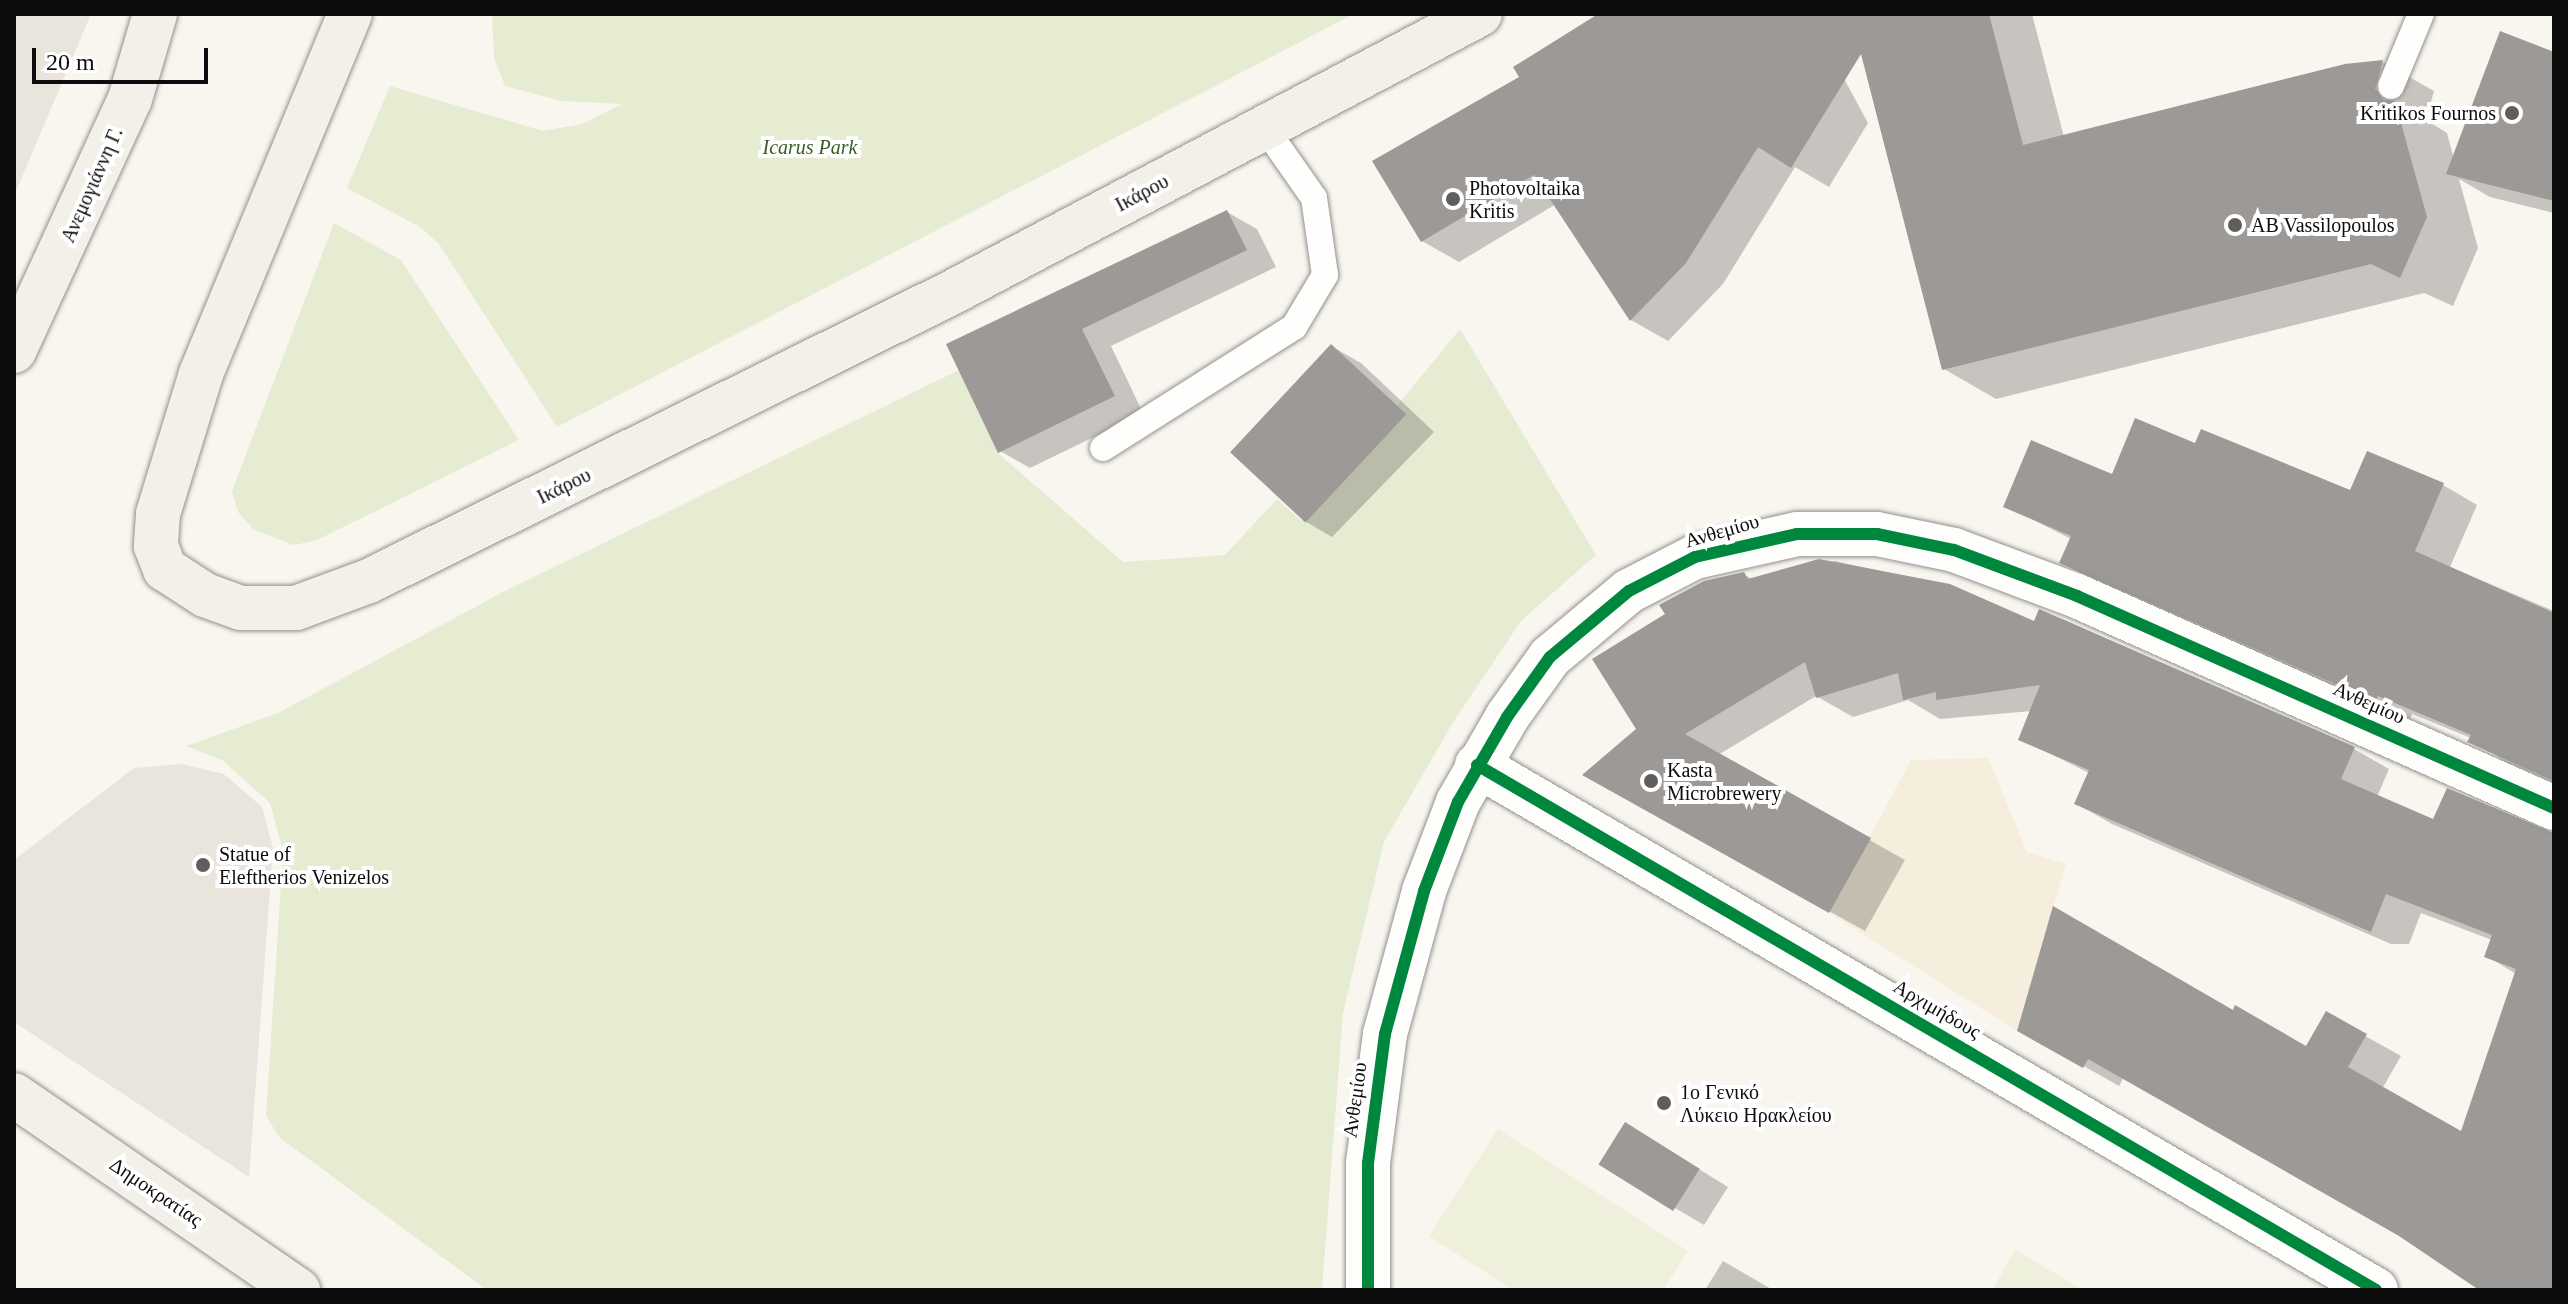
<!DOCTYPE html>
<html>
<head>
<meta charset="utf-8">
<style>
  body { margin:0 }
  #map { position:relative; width:2568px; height:1304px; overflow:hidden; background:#f9f6f0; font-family:Georgia,serif }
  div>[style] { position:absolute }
  .farmland>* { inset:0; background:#f5eedd }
  .green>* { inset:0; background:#e6ecd2 }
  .pitch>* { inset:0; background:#eff0db }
  .plaza>* { inset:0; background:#e9e4dc }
  .shadow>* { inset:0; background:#0003 }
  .building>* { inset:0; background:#9c9996; transform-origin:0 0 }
  .roads { filter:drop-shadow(0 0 2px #93918f) drop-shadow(0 0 2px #93918f) }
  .service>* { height:26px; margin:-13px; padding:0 13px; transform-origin:13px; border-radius:13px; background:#fefefd }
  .minor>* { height:44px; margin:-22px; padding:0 22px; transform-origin:22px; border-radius:22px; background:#fefefd }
  .secondary>* { height:44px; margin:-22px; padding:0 22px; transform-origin:22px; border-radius:22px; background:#f3f0e9 }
  .cycleway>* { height:12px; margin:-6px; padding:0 6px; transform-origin:6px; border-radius:6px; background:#00873e }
  .dots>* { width:22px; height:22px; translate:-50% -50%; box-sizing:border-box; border:4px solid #fff; border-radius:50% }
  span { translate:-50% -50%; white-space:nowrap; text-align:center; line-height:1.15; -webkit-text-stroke:8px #fff; paint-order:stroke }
  .poi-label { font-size:20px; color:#0c0c0c }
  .right { translate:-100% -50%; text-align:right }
  .left { translate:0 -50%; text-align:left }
  .park-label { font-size:20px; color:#385d22; font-style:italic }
  .street-label { font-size:20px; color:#0c0c0c }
  .frame { position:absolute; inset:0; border:16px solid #0c0c0c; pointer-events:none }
  .scale { position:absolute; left:32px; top:48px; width:176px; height:36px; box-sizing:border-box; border:4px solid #0c0c0c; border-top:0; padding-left:10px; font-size:24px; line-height:28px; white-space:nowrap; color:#0c0c0c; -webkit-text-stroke:6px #fff; paint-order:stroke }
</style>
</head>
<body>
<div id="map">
  <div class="farmland">
    <div style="clip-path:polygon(1988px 758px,2027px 852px,2066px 864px,2017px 1031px,1829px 913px,1911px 760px)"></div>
  </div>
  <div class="green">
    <div style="clip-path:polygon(492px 14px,1354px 14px,557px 427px,439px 244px,420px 227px,347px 188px,390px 86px,543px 131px,582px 124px,622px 104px,561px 101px,505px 86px,494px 58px)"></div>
    <div style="clip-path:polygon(334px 223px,401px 260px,519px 440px,315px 541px,293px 545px,253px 529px,238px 512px,232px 491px)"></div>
    <div style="clip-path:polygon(1460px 329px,1596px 555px,1521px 621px,1452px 724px,1384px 842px,1343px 1013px,1322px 1290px,487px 1290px,280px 1138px,266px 1116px,283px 851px,270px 803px,222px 760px,186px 746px,278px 713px,505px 591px,959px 370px,998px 453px,1123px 562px,1225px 555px,1277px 499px,1302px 521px)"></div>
  </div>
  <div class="pitch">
    <div style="clip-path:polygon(1498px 1129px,1688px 1251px,1663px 1290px,1513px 1290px,1429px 1236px)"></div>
    <div style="clip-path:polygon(2015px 1250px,2084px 1290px,1992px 1290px)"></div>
  </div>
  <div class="plaza">
    <div style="clip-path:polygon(14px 14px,91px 14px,14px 196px)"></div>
    <div style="clip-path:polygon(182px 764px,224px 774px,262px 807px,273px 848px,249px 1177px,14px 1022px,14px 860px,134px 768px)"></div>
  </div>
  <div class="shadow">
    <div style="clip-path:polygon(1601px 14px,1809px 14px,1868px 123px,1829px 187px,1795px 167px,1723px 284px,1668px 341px,1631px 320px,1556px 204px,1459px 262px,1422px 241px,1522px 78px)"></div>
    <div style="clip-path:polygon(1853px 14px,2032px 14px,2064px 137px,2346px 66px,2383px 62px,2434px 91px,2426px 120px,2447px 133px,2454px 159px,2554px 54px,2554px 213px,2490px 197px,2459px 179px,2478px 248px,2453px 306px,2424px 293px,1996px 399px,1944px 369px)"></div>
    <div style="clip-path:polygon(1227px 212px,1257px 229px,1276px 267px,1111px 346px,1143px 413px,1030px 468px,1000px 451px,949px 345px)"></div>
    <div style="clip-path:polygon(1331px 346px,1361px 363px,1434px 432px,1332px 537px,1303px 520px)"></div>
    <div style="clip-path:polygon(2196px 445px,2351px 493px,2443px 485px,2477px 505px,2450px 567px,2554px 611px,2554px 783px,2504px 761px,2471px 738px,2412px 714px,2410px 719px,2095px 581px,2062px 562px,2071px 539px,2006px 506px,2113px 477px)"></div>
    <div style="clip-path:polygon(1835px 561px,1950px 586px,2035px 623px,2040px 611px,2067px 621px,2354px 749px,2389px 769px,2377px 797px,2434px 822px,2554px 839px,2554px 1290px,2483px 1290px,2403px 1236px,2124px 1077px,2119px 1086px,2020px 1030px,2233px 1013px,2307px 1049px,2326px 1014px,2401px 1056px,2382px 1089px,2462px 1134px,2516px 974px,2487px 956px,2492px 940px,2421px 913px,2409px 944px,2391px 944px,2112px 824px,2077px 804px,2089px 773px,2020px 739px,2032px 711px,1940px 719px,1908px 700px,1853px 717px,1816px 696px,1718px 755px,1905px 860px,1865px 931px,1620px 795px,1638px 730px,1743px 574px,1754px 580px)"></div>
    <div style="clip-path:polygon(1655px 1142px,1728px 1187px,1704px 1225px,1675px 1208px)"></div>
    <div style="clip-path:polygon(1723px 1261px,1773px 1290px,1705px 1290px)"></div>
  </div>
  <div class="building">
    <div style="clip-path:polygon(1598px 14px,1989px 14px,2023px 145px,2345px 64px,2383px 60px,2375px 89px,2384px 100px,2395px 101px,2427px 217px,2400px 278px,2371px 264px,1942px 370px,1861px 54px,1791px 168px,1758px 147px,1686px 263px,1630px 321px,1534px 175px,1421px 242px,1372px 161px,1519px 77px,1513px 67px)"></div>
    <div style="clip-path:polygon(2500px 31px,2554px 52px,2554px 201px,2446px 174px)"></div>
    <div style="clip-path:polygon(1227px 210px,1247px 250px,1082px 329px,1115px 396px,998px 453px,946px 344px)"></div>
    <div style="left:1331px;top:344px;width:103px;height:148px;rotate:43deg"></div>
    <div style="clip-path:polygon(2135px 418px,2195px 443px,2201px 429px,2350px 490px,2367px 451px,2444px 483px,2415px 551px,2554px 613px,2554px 781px,2467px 742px,2471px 735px,2378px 696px,2375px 701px,2059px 563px,2071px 536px,2003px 507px,2031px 440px,2112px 474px)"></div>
    <div style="clip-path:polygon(1819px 559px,1950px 584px,2034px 621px,2039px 609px,2355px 747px,2341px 779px,2433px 819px,2447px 788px,2554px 833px,2554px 1290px,2479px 1290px,2399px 1236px,2088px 1059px,2083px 1068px,2017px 1031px,2053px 906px,2233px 1010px,2235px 1005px,2306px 1046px,2326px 1011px,2367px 1034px,2348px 1067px,2461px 1131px,2516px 969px,2484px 957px,2492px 935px,2386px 894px,2371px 932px,2074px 804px,2089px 770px,2018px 740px,2040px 685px,1936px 700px,1936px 692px,1903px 700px,1898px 673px,1816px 698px,1805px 662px,1685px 734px,1871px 838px,1829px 913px,1582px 775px,1636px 729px,1592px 659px,1665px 614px,1659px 605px,1704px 581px,1744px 572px,1748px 579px)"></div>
    <div style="left:1625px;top:1122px;width:88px;height:50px;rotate:32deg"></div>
  </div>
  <div class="roads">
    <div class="service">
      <div style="left:2391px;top:86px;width:78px;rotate:-67.4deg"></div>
      <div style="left:1103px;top:448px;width:226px;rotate:-32.4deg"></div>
      <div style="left:1294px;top:327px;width:61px;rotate:-59.2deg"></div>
      <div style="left:1325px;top:275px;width:78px;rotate:-98.1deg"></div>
      <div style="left:1314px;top:198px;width:85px;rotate:-125deg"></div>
    </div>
    <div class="minor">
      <div style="left:1477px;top:765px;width:1041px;rotate:30.28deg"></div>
      <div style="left:1368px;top:1290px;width:127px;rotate:-90deg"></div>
      <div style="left:1368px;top:1163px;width:130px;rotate:-82.5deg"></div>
      <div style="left:1385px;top:1034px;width:148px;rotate:-74.7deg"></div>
      <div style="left:1424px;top:891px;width:95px;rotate:-69.1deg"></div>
      <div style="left:1458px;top:802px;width:98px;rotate:-60deg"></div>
      <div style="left:1507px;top:717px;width:74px;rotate:-54.4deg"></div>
      <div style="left:1550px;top:657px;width:103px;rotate:-39.9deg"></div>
      <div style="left:1629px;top:591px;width:74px;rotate:-27.3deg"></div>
      <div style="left:1695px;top:557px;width:105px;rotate:-12.7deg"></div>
      <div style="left:1797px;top:534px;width:80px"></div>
      <div style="left:1877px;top:534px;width:79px;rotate:11.7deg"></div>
      <div style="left:1954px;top:550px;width:131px;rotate:20.5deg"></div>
      <div style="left:2077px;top:596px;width:522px;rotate:23.96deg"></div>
    </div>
    <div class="secondary">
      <div style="left:350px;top:14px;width:390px;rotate:112.5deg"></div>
      <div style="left:201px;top:374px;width:146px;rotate:107.1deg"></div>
      <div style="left:158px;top:514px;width:32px;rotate:94deg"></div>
      <div style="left:156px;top:546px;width:25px;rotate:69deg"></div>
      <div style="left:165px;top:569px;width:48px;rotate:33deg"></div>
      <div style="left:205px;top:595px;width:37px;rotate:20deg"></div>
      <div style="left:240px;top:608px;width:56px"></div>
      <div style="left:296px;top:608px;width:78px;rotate:-20.3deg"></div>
      <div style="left:369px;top:581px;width:649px;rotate:-26.33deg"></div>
      <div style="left:951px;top:293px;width:598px;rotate:-27.81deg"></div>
      <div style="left:14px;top:351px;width:277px;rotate:-65.3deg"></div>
      <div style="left:130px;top:99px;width:89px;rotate:-73.6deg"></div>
      <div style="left:14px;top:1095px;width:345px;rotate:34.5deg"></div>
    </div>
  </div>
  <div class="cycleway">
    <div style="left:1477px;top:765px;width:1041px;rotate:30.28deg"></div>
    <div style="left:1368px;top:1290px;width:127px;rotate:-90deg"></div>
    <div style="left:1368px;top:1163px;width:130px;rotate:-82.5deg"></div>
    <div style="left:1385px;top:1034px;width:148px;rotate:-74.7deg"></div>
    <div style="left:1424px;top:891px;width:95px;rotate:-69.1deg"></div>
    <div style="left:1458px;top:802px;width:98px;rotate:-60deg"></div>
    <div style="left:1507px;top:717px;width:74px;rotate:-54.4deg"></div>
    <div style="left:1550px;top:657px;width:103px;rotate:-39.9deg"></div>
    <div style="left:1629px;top:591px;width:74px;rotate:-27.3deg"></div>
    <div style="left:1695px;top:557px;width:105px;rotate:-12.7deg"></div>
    <div style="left:1797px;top:534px;width:80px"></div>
    <div style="left:1877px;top:534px;width:79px;rotate:11.7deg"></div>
    <div style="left:1954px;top:550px;width:131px;rotate:20.5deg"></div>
    <div style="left:2077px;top:596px;width:522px;rotate:23.96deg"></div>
  </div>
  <div class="dots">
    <div style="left:2512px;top:113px;background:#5f5e5c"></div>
    <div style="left:1453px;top:199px;background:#5f5e5c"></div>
    <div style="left:2235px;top:225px;background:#5f5e5c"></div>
    <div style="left:1651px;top:781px;background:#5f5e5c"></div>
    <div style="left:203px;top:865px;background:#5f5e5c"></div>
    <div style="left:1664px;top:1103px;background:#5f5e5c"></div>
  </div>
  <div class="poi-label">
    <span class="right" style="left:2496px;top:113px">Kritikos Fournos</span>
    <span class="left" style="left:1469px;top:200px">Photovoltaika<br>Kritis</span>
    <span class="left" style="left:2251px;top:225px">AB Vassilopoulos</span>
    <span class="left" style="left:1667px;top:782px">Kasta<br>Microbrewery</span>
    <span class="left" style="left:219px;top:866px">Statue of<br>Eleftherios Venizelos</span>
    <span class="left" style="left:1680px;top:1104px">1ο Γενικό<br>Λύκειο Ηρακλείου</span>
  </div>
  <div class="park-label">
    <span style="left:810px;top:147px">Icarus Park</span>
  </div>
  <div class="street-label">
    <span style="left:92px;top:185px;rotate:-66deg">Ανεμογιάννη Γ.</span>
    <span style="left:1142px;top:193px;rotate:-28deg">Ικάρου</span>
    <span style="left:564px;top:486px;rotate:-26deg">Ικάρου</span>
    <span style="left:1722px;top:531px;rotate:-16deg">Ανθεμίου</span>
    <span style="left:2369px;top:703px;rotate:24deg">Ανθεμίου</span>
    <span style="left:1937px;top:1009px;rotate:30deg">Αρχιμήδους</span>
    <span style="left:1355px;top:1100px;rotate:-82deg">Ανθεμίου</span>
    <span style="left:156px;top:1192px;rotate:34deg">Δημοκρατίας</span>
  </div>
  <div class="frame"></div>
  <div class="scale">20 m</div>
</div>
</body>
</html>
